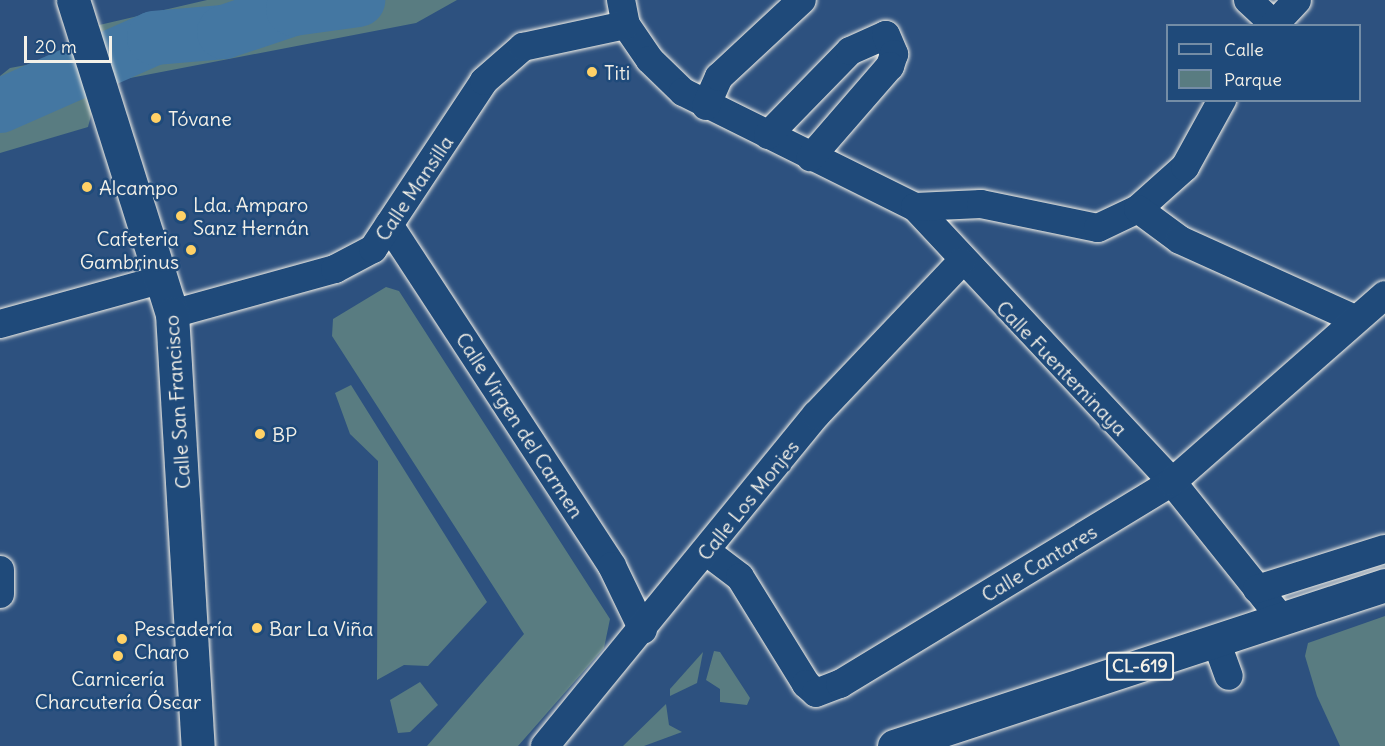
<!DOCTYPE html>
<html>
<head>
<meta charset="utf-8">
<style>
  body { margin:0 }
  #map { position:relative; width:1385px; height:746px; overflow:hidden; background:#2d517f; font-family:Delius,sans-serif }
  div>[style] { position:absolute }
  .green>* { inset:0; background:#597c81 }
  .river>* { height:54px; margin:-27px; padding:0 27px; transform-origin:27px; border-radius:27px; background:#4477a2 }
  .roads { filter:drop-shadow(0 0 2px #f4f1e8) drop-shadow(0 0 2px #f4f1e8) }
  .street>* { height:28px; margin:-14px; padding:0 14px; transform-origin:14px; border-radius:14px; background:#1f4a7a }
  .secondary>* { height:33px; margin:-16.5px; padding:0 16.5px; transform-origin:16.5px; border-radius:16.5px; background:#1f4a7a }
  .primary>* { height:33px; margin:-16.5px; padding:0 16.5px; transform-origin:16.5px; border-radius:16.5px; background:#1f4a7a }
  .dots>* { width:16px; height:16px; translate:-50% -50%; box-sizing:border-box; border:3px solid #1f4a7a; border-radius:50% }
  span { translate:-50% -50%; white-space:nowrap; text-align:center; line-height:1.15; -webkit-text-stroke:5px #1f4a7a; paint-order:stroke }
  .shield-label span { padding:2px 4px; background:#1f4a7a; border:2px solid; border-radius:4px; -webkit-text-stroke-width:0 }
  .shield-label { font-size:18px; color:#f4f1e8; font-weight:700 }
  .poi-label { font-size:20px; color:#f4f1e8 }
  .left { translate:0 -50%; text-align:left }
  .right { translate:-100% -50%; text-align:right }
  .street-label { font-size:20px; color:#f4f1e8 }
  .legend { position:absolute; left:1166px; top:24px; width:195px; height:78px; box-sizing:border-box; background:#1f4a7a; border:2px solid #748da6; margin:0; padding:8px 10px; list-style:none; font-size:18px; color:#f4f1e8 }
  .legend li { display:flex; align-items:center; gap:12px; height:30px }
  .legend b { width:30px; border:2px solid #748da6 }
  .scale { position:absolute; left:24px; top:36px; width:88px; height:27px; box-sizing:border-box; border:3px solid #f4f1e8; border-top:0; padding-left:8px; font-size:18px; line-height:21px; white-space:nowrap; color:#f4f1e8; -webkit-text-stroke:4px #1f4a7a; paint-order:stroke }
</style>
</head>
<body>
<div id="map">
  <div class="green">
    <div style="clip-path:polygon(207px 0,457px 0,416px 23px,99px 84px,88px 127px,0 153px,0 76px,10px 68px,53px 60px,82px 29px)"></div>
    <div style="clip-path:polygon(386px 287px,399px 291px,610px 619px,604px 648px,518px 746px,427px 746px,524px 634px,332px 336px,333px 319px)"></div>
    <div style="clip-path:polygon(351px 385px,487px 602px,428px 666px,404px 665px,377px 680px,378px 461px,350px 434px,335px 393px)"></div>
    <div style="clip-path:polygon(1385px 616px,1385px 746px,1340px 746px,1317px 696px,1305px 656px,1308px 643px)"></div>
    <div style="clip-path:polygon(714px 651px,720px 652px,750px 698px,747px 705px,720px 702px,720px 689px,706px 680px)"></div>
    <div style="clip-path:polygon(703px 652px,697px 683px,670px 696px,670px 689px)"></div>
    <div style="clip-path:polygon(420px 682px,438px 705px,410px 732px,398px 733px,390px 700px)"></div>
    <div style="clip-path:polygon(666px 704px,669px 725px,682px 732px,644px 746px,623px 746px)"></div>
  </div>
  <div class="river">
    <div style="left:0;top:106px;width:168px;rotate:-23.8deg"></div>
    <div style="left:154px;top:38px;width:70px;rotate:-4.9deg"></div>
    <div style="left:224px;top:32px;width:73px;rotate:-18.4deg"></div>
    <div style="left:293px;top:9px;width:66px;rotate:-7.9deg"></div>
  </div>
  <div class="roads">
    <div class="street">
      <div style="left:621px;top:0;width:25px;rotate:79deg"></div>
      <div style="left:626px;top:25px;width:42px;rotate:55.6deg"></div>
      <div style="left:650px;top:60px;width:46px;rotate:44.1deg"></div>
      <div style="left:683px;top:92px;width:259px;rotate:26.4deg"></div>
      <div style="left:915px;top:207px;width:376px;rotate:46.9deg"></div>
      <div style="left:1172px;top:482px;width:174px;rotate:51.3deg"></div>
      <div style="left:1248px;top:0;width:35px;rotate:43deg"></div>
      <div style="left:1273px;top:26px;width:35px;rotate:-47deg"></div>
      <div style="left:706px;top:106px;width:32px;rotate:-66deg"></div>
      <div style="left:719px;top:77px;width:113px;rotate:-42.9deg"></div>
      <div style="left:768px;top:135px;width:117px;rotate:-45.7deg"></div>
      <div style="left:850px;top:51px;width:39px;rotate:-24deg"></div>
      <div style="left:886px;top:35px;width:21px;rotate:67deg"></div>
      <div style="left:894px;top:54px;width:13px;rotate:108deg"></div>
      <div style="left:890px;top:66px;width:121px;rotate:131deg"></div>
      <div style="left:915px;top:207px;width:66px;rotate:-2.6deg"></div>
      <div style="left:981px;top:204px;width:119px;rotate:11.6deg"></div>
      <div style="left:1098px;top:228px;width:44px;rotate:-25.4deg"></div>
      <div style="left:1138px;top:209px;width:63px;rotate:-41.8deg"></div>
      <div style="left:1185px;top:167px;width:77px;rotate:-61.1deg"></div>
      <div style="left:1138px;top:209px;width:52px;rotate:36.4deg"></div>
      <div style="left:1180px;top:240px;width:190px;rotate:24.3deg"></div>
      <div style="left:389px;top:225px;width:407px;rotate:56.8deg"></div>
      <div style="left:612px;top:566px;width:71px;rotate:64.2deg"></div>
      <div style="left:172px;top:314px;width:169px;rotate:-15.4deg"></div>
      <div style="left:335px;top:269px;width:43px;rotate:-27.8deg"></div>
      <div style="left:373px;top:249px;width:201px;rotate:-56.5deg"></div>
      <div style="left:484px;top:81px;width:52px;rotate:-41.1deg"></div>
      <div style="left:523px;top:47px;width:105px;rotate:-12.1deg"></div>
      <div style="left:0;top:324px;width:169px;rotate:-15.4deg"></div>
      <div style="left:707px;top:552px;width:41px;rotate:37.1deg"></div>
      <div style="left:740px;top:577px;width:126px;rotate:58.3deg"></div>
      <div style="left:806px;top:684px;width:13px;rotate:42deg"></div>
      <div style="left:816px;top:693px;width:26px;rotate:-21deg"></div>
      <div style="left:840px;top:684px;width:389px;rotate:-31.3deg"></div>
      <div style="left:1172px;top:482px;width:283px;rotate:-41.3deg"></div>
      <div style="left:0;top:570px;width:24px;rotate:90deg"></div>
      <div style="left:1257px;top:589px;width:134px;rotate:-17.4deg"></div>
      <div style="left:1216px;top:641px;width:37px;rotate:70deg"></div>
      <div style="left:545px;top:746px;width:428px;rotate:-50.7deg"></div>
      <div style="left:816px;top:415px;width:211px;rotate:-46.5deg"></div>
    </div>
    <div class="secondary">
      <div style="left:73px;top:0;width:329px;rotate:72.5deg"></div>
      <div style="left:172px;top:314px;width:433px;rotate:86.6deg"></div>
    </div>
    <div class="primary">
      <div style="left:894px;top:746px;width:517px;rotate:-18.15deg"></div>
    </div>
  </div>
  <div class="dots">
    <div style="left:592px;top:72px;background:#ffd166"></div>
    <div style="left:156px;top:118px;background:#ffd166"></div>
    <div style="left:87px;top:187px;background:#ffd166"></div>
    <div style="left:181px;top:216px;background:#ffd166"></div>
    <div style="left:191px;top:250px;background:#ffd166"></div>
    <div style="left:260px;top:434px;background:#ffd166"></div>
    <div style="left:257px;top:628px;background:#ffd166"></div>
    <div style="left:122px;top:639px;background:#ffd166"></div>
    <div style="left:118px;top:656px;background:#ffd166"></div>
  </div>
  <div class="shield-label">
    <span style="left:1140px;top:666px">CL-619</span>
  </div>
  <div class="poi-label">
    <span class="left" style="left:604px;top:72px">Titi</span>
    <span class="left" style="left:168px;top:118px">Tóvane</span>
    <span class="left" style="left:99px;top:187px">Alcampo</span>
    <span class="left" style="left:193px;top:216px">Lda. Amparo<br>Sanz Hernán</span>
    <span class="right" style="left:179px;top:250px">Cafeteria<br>Gambrinus</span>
    <span class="left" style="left:272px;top:434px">BP</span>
    <span class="left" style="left:134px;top:640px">Pescadería<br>Charo</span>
    <span class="left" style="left:269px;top:628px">Bar La Viña</span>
    <span style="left:118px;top:690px">Carnicería<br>Charcutería Óscar</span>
  </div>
  <div class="street-label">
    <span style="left:414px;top:188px;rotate:-56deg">Calle Mansilla</span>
    <span style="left:1062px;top:368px;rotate:46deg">Calle Fuenteminaya</span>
    <span style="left:177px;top:402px;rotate:-94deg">Calle San Francisco</span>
    <span style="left:520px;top:425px;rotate:57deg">Calle Virgen del Carmen</span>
    <span style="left:748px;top:500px;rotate:-51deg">Calle Los Monjes</span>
    <span style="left:1039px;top:563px;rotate:-31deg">Calle Cantares</span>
  </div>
  <ul class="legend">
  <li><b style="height:8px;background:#1f4a7a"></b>Calle</li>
  <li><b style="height:16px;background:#597c81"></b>Parque</li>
  </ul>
  <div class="scale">20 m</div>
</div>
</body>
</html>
